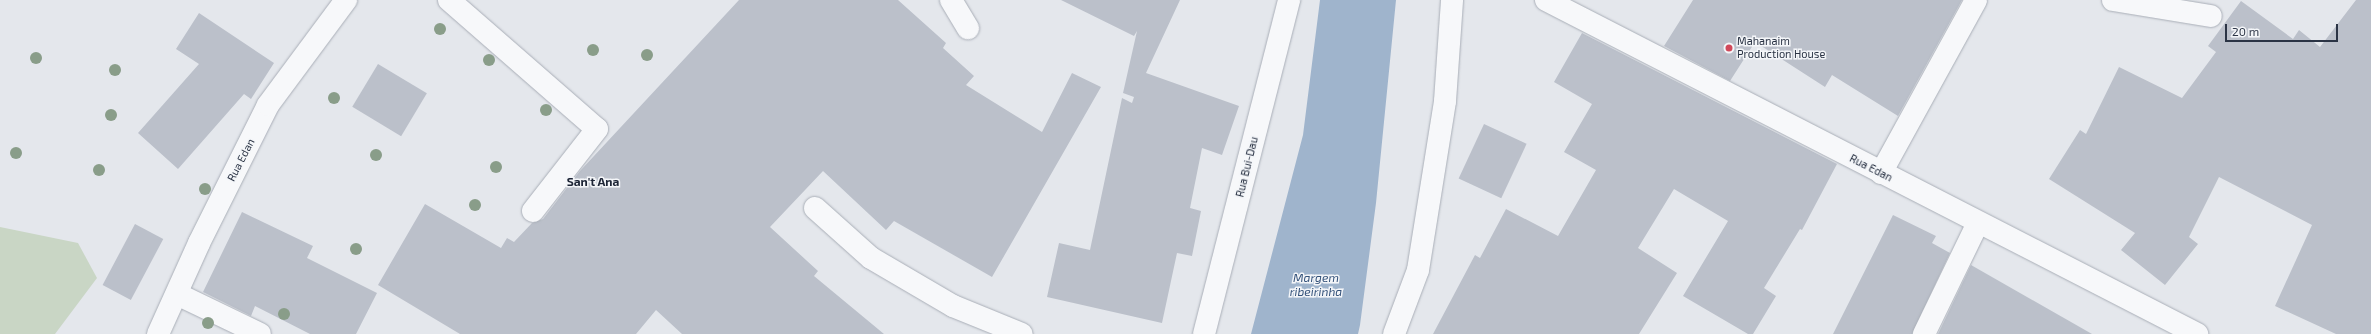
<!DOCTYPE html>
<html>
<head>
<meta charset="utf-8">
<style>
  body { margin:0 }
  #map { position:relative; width:2371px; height:334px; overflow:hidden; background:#e4e7ec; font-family:"Exo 2",sans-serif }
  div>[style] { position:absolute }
  .green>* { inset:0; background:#c9d6c5 }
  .water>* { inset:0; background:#9fb4cc }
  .building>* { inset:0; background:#bbc0ca; transform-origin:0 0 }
  .roads { filter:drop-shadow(0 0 1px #a9aeb7) drop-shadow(0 0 1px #a9aeb7) }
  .minor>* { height:22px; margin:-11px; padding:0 11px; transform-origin:11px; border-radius:11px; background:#f7f8fa }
  .trees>* { width:12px; height:12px; margin:-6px; border-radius:50%; background:#899d89 }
  .dots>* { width:11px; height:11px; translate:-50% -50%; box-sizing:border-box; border:2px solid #f4f6f9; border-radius:50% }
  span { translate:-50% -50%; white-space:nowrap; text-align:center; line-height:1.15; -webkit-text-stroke:3px #f4f6f9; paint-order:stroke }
  .poi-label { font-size:11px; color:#2b3445 }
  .left { translate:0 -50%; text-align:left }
  .street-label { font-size:11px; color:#2b3445 }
  .neighbourhood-label { font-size:12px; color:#1d2536; font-weight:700 }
  .water-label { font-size:12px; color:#34527a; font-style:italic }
  .scale { position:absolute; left:2225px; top:24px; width:113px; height:18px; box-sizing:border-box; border:2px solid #2b3445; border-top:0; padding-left:5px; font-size:12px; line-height:14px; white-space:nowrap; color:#2b3445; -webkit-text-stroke:3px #f4f6f9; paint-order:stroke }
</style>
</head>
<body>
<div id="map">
  <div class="green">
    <div style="clip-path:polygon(0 227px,78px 243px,97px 278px,55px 334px,0 334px)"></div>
  </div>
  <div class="water">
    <div style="clip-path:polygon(1320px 0,1396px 0,1376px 203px,1360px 325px,1358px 334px,1251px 334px,1303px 135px)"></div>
  </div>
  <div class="building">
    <div style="clip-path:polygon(739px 0,898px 0,946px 43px,943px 48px,974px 76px,966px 85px,1042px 132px,1072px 73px,1101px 87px,992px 277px,894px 221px,886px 230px,823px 171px,770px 227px,818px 271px,814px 276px,884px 334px,682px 334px,656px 310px,636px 334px,460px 334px,378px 285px,425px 204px,501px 248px,507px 238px,514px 242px,532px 223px,543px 219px,580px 171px)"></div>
    <div style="clip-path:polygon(1061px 0,1180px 0,1146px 73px,1239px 106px,1222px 155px,1202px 148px,1190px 208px,1201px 211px,1192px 256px,1177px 253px,1162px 323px,1047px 297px,1059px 243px,1090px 250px,1122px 98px,1132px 103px,1134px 97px,1123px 93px,1137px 31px,1134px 36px)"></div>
    <div style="clip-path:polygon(1693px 0,1962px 0,1898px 116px,1832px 75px,1825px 87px,1755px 42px,1730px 81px,1664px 46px)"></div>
    <div style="clip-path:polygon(2356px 0,2371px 0,2371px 334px,2336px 334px,2275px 306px,2312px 225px,2219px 177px,2189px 237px,2198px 244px,2165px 285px,2121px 250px,2135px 233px,2049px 179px,2080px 130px,2086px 134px,2119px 67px,2182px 98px,2216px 52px,2208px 46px,2241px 1px,2293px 39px,2299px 30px,2320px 47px)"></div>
    <div style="clip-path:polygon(199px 13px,274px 63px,251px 99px,244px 94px,178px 169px,138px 133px,199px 64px,176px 49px)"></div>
    <div style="clip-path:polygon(1582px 33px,1837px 164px,1802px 230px,1800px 229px,1764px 288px,1776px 296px,1753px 334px,1748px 334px,1683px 296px,1728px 221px,1674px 189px,1638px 248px,1677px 273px,1639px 334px,1433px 334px,1475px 255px,1480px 258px,1506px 209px,1558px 236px,1596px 170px,1564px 152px,1592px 104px,1554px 82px)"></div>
    <div style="left:378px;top:64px;width:57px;height:50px;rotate:31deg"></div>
    <div style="left:1484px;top:124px;width:47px;height:60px;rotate:25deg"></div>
    <div style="clip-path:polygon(242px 212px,313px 246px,307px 258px,377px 293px,356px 334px,310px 334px,255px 306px,251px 316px,203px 292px)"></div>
    <div style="clip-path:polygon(1893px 215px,1936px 236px,1932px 243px,1950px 253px,1912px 334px,1833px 334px)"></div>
    <div style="left:135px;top:224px;width:32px;height:69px;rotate:28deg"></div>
    <div style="clip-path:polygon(1971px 265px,2092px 334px,1938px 334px)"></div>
  </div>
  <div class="roads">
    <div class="minor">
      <div style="left:449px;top:0;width:196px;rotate:41.1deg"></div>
      <div style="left:597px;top:129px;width:104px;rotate:128deg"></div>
      <div style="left:951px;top:0;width:33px;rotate:59deg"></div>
      <div style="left:1546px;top:0;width:732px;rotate:27.16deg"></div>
      <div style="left:2113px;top:0;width:99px;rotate:9.3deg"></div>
      <div style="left:1881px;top:173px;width:197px;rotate:-61.2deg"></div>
      <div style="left:815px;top:208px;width:75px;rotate:41.8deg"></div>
      <div style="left:871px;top:258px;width:95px;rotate:30.3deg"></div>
      <div style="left:953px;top:306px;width:74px;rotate:22.1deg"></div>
      <div style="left:177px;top:294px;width:92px;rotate:25.7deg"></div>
      <div style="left:158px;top:334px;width:100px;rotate:-65.7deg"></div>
      <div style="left:199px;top:243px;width:154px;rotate:-63.4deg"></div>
      <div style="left:268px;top:105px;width:131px;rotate:-53.4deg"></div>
      <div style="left:1204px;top:334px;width:345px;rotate:-75.7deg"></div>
      <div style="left:1394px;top:334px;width:68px;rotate:-69.4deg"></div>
      <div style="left:1418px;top:270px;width:171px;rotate:-80.9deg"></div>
      <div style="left:1445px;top:101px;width:101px;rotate:-86deg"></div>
      <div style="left:1924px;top:334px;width:123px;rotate:-64.1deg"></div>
    </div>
  </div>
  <div class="trees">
    <div style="left:440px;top:29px"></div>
    <div style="left:593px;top:50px"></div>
    <div style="left:647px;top:55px"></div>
    <div style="left:36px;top:58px"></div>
    <div style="left:489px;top:60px"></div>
    <div style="left:115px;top:70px"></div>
    <div style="left:334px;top:98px"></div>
    <div style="left:546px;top:110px"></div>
    <div style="left:111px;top:115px"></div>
    <div style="left:16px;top:153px"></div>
    <div style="left:376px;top:155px"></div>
    <div style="left:496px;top:167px"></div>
    <div style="left:99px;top:170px"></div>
    <div style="left:205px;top:189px"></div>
    <div style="left:475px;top:205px"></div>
    <div style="left:356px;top:249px"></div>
    <div style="left:284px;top:314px"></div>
    <div style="left:208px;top:323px"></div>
  </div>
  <div class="dots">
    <div style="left:1729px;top:48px;background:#d1495b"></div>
  </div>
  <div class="poi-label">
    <span class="left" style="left:1737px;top:48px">Mahanaim<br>Production House</span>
  </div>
  <div class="street-label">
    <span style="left:241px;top:160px;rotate:-63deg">Rua Edan</span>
    <span style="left:1247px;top:167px;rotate:-76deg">Rua Bui-Dau</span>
    <span style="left:1871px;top:168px;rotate:27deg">Rua Edan</span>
  </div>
  <div class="neighbourhood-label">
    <span style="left:593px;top:182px">San't Ana</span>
  </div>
  <div class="water-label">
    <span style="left:1316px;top:285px">Margem<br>ribeirinha</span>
  </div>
  <div class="scale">20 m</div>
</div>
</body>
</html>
